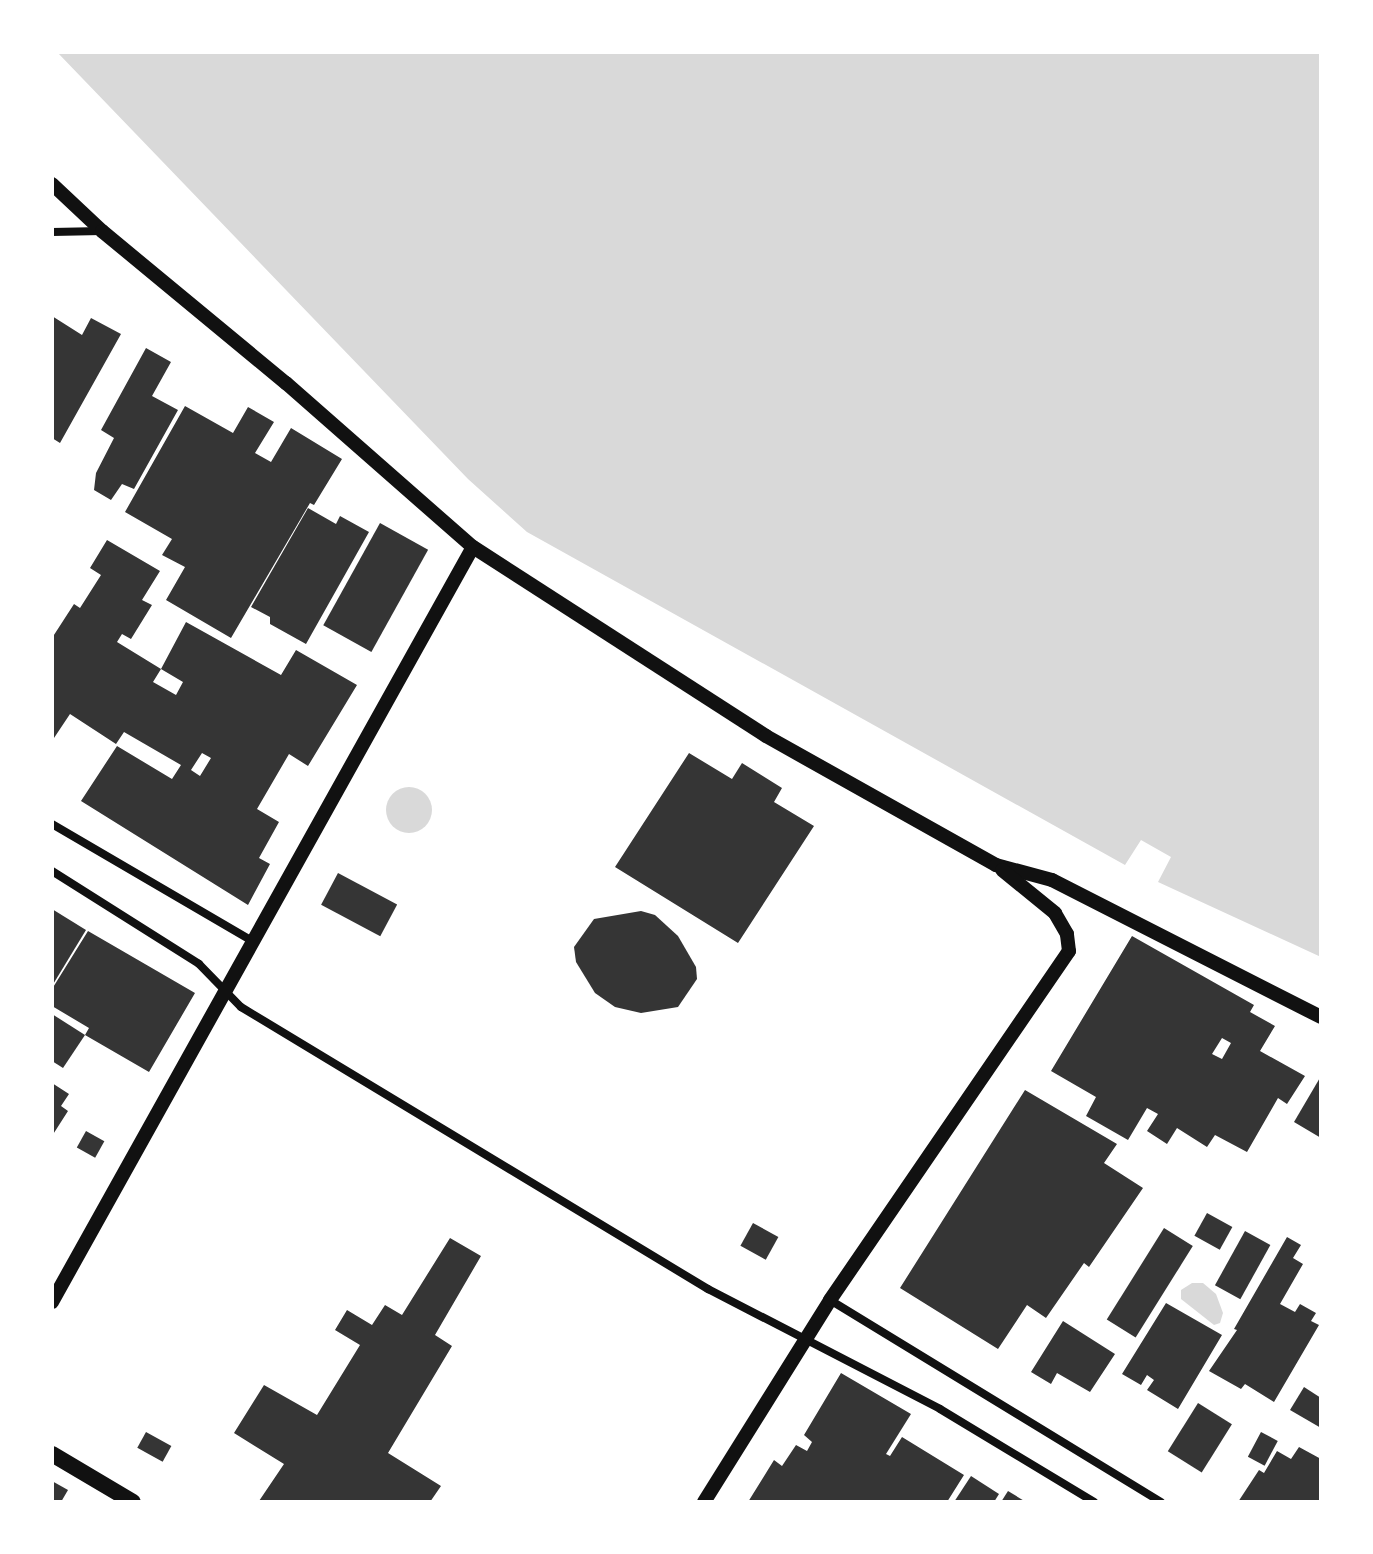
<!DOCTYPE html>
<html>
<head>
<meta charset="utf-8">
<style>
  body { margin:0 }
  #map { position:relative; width:1373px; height:1554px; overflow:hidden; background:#fff; font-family:Inter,sans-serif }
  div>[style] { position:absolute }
  .water>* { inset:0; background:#d9d9d9 }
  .round { border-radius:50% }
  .building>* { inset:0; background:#353535; transform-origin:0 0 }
  .minor>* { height:8px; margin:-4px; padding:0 4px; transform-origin:4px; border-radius:4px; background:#111 }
  .tertiary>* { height:14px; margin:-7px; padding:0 7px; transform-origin:7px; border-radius:7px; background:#111 }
  .secondary>* { height:16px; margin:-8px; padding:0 8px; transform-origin:8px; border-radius:8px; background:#111 }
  span { translate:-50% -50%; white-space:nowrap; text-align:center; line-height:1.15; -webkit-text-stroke:8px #fff; paint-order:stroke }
  .frame { position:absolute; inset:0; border:54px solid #fff; pointer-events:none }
</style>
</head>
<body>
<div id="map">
  <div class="water">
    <div style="clip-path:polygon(57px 52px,1321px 52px,1321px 957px,1158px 882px,1171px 857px,1141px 840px,1125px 865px,527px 532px,468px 479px)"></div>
    <div class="round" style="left:386px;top:787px;width:46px;height:46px"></div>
    <div style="clip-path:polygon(1192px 1283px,1203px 1283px,1216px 1294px,1223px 1313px,1220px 1323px,1214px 1325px,1181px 1299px,1181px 1290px)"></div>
  </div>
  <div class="building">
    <div style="clip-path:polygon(52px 316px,82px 335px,91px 318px,121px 334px,60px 443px,52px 438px)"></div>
    <div style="clip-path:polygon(146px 348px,171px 362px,152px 396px,178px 410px,134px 489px,122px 484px,111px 500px,94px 490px,96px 473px,114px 438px,101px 430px)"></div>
    <div style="clip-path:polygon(185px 406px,233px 433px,248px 407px,274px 422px,255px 453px,271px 462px,291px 428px,342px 459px,314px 505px,310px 503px,231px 638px,166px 600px,185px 567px,162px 555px,172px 539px,125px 512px)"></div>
    <div style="clip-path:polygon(308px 508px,336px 524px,340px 516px,369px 532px,306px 644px,270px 624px,270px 617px,251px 607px)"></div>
    <div style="left:380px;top:523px;width:55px;height:117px;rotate:29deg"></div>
    <div style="clip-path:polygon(evenodd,107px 540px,160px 571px,142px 600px,152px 605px,131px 639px,122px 634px,117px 642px,161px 669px,186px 622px,281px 675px,296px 650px,357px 685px,308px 766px,289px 754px,257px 809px,279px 822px,259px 858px,270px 864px,248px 905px,81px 801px,117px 746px,172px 779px,181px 765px,124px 732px,116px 744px,70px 714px,52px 741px,52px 638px,74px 604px,80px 608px,101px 575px,90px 568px,107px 540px,161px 669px,183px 682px,176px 695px,153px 682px,161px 669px,107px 540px,202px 753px,211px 758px,200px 776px,191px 770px,202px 753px)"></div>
    <div style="clip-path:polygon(689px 753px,732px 779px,742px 763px,782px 788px,774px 802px,814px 826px,738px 943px,615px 867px)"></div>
    <div style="left:338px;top:873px;width:67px;height:36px;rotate:28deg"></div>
    <div style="clip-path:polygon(52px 909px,86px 930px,52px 986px)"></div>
    <div style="clip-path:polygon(641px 911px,655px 915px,678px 936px,696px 967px,697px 979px,678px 1007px,641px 1013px,615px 1007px,595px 993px,576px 962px,574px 947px,594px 919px)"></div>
    <div style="clip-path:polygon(88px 931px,195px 993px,149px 1072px,85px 1035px,89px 1028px,52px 1006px,52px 989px)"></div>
    <div style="clip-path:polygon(evenodd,1132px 936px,1254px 1005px,1250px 1012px,1275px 1026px,1260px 1051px,1305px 1076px,1287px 1104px,1278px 1098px,1247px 1152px,1215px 1135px,1207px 1147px,1177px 1128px,1167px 1144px,1147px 1131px,1158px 1114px,1147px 1108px,1128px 1140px,1086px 1116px,1096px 1097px,1051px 1071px,1132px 936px,1222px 1038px,1231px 1043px,1222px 1059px,1212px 1054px,1222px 1038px)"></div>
    <div style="clip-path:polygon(52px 1014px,85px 1035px,63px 1068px,52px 1061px)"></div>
    <div style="clip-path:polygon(1321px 1076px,1321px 1138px,1294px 1122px)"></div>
    <div style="clip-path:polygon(52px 1083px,69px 1094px,61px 1106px,68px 1111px,52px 1136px)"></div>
    <div style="clip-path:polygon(1025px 1090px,1117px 1144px,1104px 1163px,1143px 1188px,1089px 1267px,1084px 1263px,1046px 1318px,1027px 1305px,998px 1349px,900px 1288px)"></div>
    <div style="left:86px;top:1131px;width:21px;height:19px;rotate:29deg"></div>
    <div style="left:1207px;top:1213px;width:29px;height:26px;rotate:29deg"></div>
    <div style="left:753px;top:1223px;width:29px;height:26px;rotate:29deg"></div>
    <div style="left:1164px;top:1228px;width:34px;height:108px;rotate:32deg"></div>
    <div style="left:1245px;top:1231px;width:29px;height:62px;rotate:29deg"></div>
    <div style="clip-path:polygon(1287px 1237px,1301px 1245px,1293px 1258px,1303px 1264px,1280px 1304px,1295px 1312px,1300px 1304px,1316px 1313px,1311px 1321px,1319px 1325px,1274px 1402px,1245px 1384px,1241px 1389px,1209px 1371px,1237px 1330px,1234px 1329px)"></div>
    <div style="clip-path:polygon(450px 1238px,481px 1256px,435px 1335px,452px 1346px,388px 1453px,441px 1486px,430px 1502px,259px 1501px,284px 1464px,234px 1433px,264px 1385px,317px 1415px,360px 1345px,335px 1330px,347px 1310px,372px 1325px,385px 1305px,402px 1315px)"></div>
    <div style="clip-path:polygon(1166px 1303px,1222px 1335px,1178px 1409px,1147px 1390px,1154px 1380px,1147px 1375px,1141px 1385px,1122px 1374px)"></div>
    <div style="clip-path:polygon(1063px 1321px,1115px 1354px,1090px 1392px,1057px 1373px,1051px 1384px,1031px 1372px)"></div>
    <div style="clip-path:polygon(841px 1373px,911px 1414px,886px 1454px,890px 1456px,902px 1437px,964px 1475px,947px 1502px,748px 1502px,774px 1460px,782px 1466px,796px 1445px,807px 1451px,812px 1442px,804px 1435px)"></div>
    <div style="clip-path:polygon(1304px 1387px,1321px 1398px,1321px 1428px,1290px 1410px)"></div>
    <div style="left:1198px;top:1403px;width:40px;height:57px;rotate:32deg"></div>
    <div style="left:146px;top:1432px;width:29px;height:18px;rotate:29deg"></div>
    <div style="left:1261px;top:1432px;width:19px;height:28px;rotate:28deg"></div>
    <div style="clip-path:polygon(1299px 1447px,1321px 1459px,1321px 1502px,1238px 1502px,1259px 1470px,1264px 1473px,1277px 1451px,1291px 1459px)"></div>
    <div style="clip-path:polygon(971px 1476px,999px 1494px,994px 1502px,954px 1502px)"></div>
    <div style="clip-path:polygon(52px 1481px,68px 1490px,61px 1502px,52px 1502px)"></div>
    <div style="clip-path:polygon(1008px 1491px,1026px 1502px,1001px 1502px)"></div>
  </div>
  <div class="minor">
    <div style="left:52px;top:232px;width:50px;rotate:-1.1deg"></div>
    <div style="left:52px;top:824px;width:234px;rotate:30.3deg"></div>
    <div style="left:52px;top:871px;width:174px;rotate:32.3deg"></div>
    <div style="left:199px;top:964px;width:60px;rotate:45.7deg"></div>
    <div style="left:241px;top:1007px;width:546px;rotate:31.13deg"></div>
    <div style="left:708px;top:1289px;width:261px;rotate:27.3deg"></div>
    <div style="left:940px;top:1409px;width:180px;rotate:31.1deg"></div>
    <div style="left:830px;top:1300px;width:388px;rotate:31.4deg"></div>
  </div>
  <div class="tertiary">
    <div style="left:52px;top:184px;width:69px;rotate:43.2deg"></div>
    <div style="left:102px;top:231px;width:239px;rotate:39.6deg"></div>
    <div style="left:286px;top:383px;width:249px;rotate:41.3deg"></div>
    <div style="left:473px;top:547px;width:349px;rotate:32.8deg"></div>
    <div style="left:766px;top:736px;width:264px;rotate:29.3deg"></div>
    <div style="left:996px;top:865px;width:58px;rotate:15deg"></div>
    <div style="left:1052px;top:880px;width:302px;rotate:27deg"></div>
    <div style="left:52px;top:1302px;width:864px;rotate:-60.86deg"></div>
    <div style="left:704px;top:1502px;width:238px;rotate:-58deg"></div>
    <div style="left:830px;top:1300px;width:423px;rotate:-55.6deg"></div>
    <div style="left:1069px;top:951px;width:17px;rotate:-97deg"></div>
    <div style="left:1067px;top:934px;width:24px;rotate:-120deg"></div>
    <div style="left:1055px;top:913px;width:68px;rotate:-140.9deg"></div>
  </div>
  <div class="secondary">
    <div style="left:52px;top:1454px;width:94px;rotate:30.7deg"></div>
  </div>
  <div class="frame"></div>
</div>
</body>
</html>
